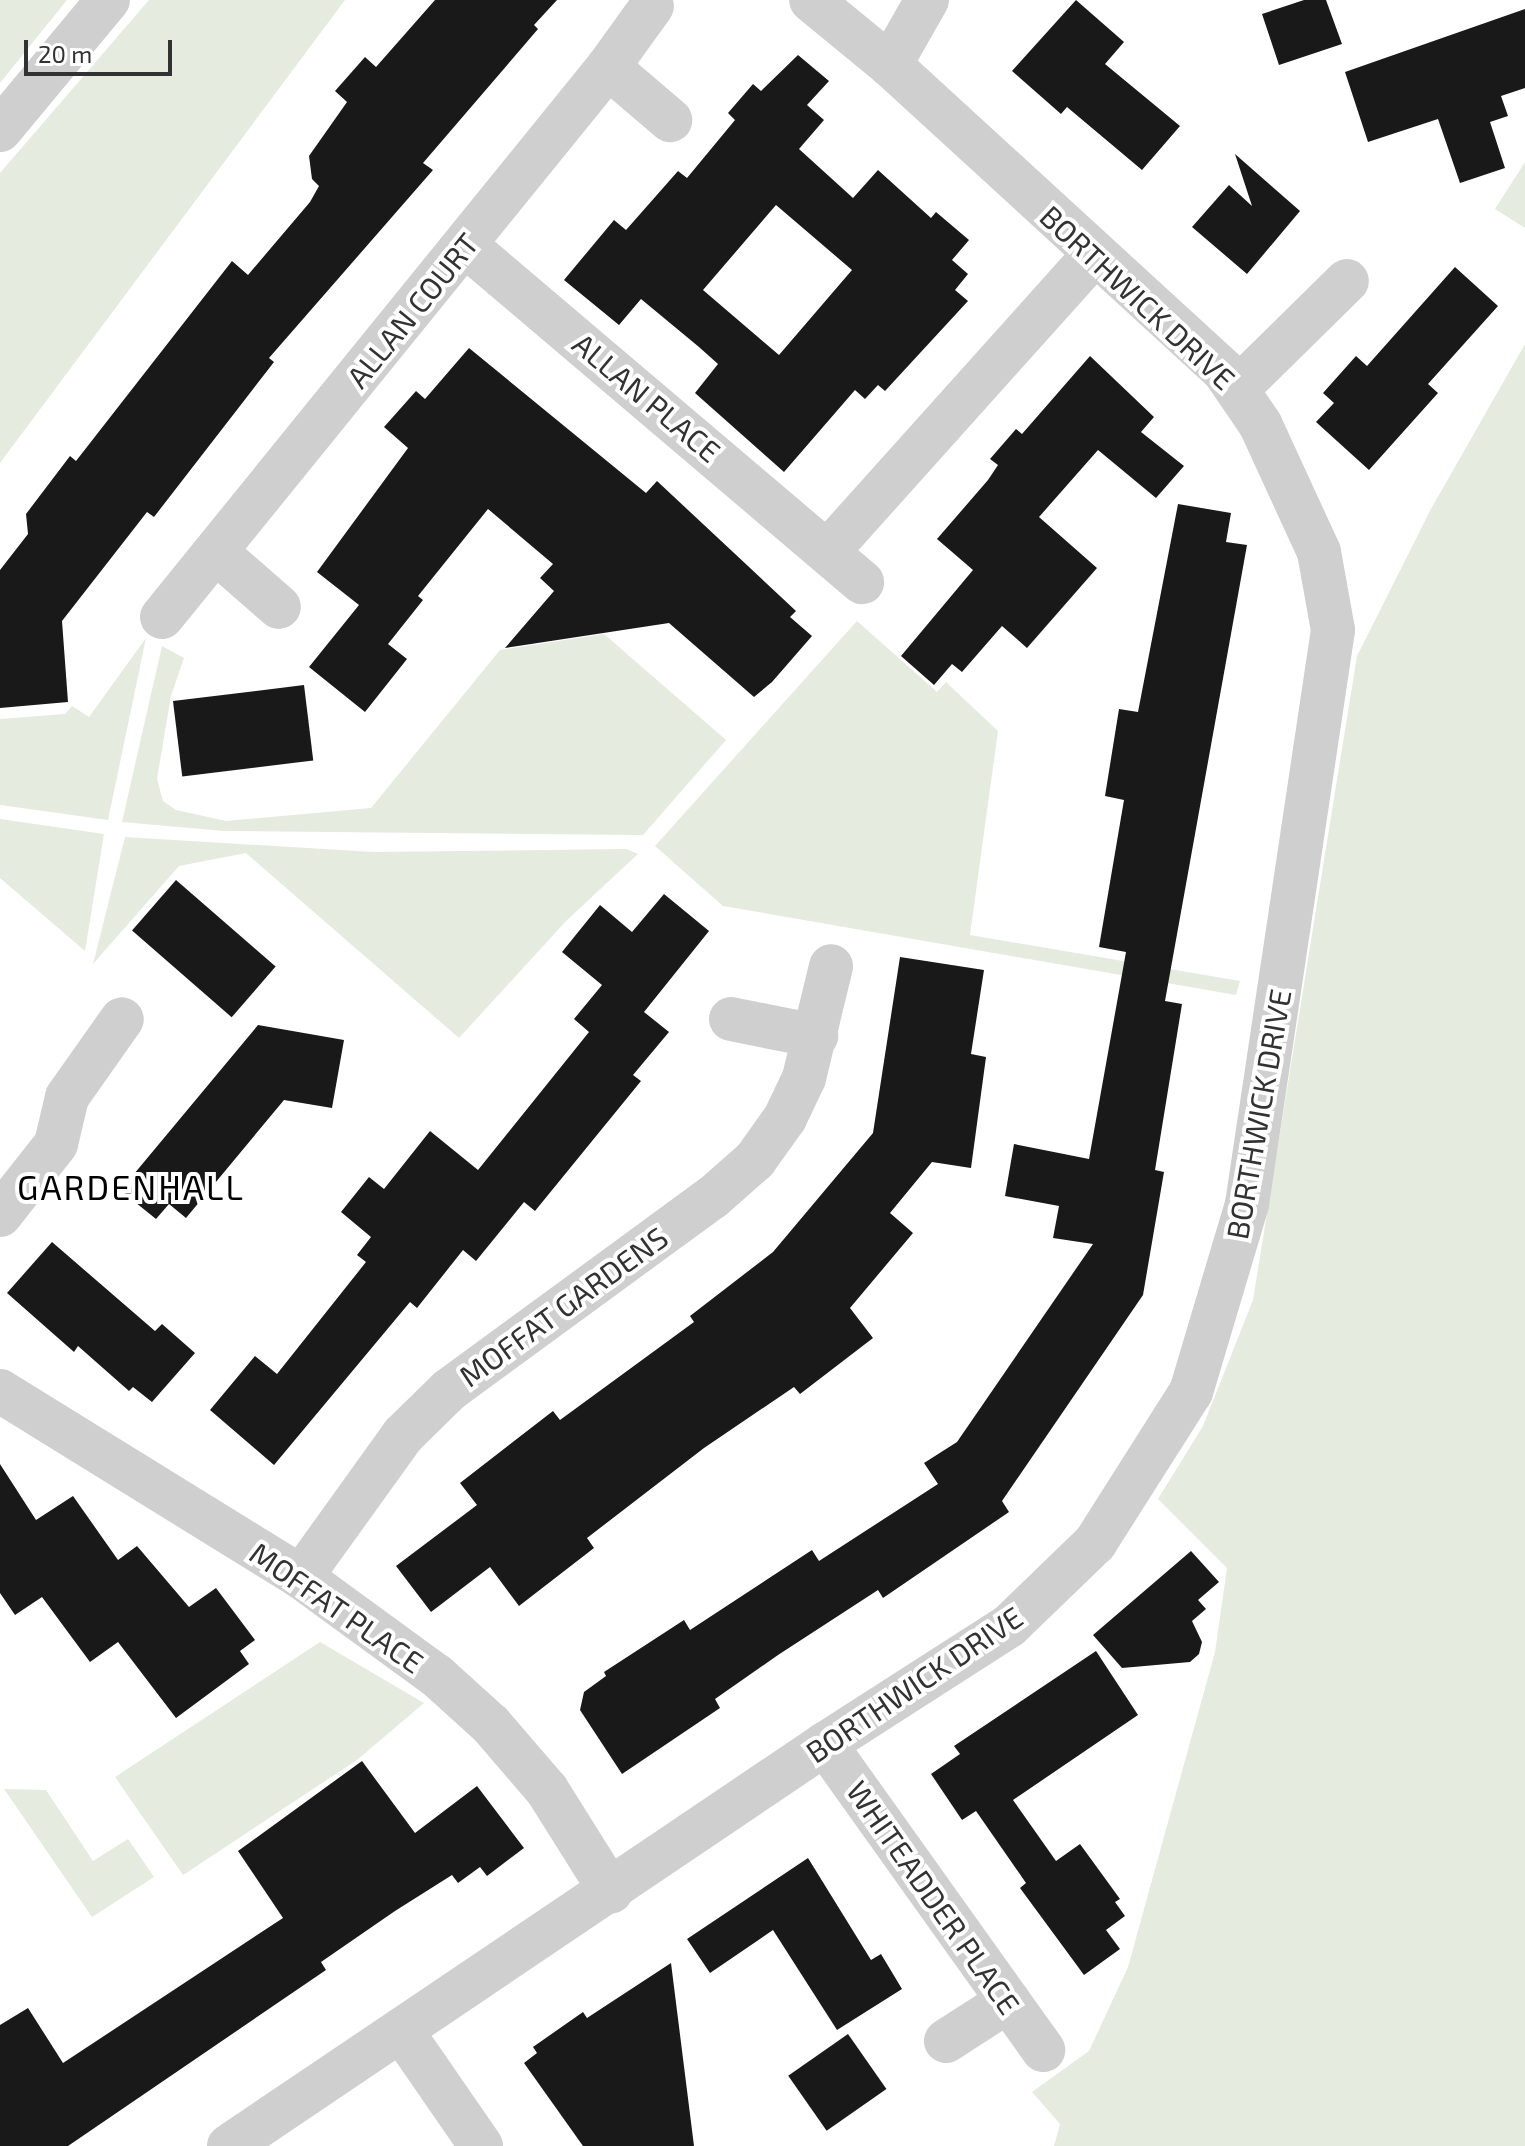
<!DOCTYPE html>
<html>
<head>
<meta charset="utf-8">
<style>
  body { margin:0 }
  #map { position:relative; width:1525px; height:2146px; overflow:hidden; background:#fff; font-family:"Exo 2",sans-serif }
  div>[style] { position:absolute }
  .green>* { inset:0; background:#e5ebdf }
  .building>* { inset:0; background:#191919; transform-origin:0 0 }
  .minor>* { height:44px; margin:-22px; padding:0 22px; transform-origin:22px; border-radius:22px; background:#cfcfcf }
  span { translate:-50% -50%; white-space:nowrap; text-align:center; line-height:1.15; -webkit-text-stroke:8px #fff; paint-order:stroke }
  .street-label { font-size:30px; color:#323232 }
  .quarter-label { font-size:34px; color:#000; letter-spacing:2px }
  .scale { position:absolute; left:24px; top:40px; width:148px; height:36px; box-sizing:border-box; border:4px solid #323232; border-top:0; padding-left:10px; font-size:24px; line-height:28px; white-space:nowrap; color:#323232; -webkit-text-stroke:6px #fff; paint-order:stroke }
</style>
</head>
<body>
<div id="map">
  <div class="green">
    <div style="clip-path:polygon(0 0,67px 0,0 83px)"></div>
    <div style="clip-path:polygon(149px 0,345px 0,0 463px,0 173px)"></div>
    <div style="clip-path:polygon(1525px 162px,1525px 228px,1495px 209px)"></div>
    <div style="clip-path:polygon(1525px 344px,1525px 2146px,1054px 2146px,1060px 2124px,1032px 2092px,1089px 2051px,1128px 1967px,1215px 1652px,1227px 1568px,1158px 1499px,1203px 1426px,1253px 1300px,1357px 656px,1431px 509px)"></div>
    <div style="clip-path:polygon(857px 621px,937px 692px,946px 682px,998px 731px,970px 935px,1240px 981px,1236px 995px,723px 906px,655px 846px)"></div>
    <div style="clip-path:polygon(604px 634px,726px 740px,643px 835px,224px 831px,122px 822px,162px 646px,184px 658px,171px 696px,157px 779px,163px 801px,176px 810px,226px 821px,371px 808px,500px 650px)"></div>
    <div style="clip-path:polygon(146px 638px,108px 820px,0 805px,0 719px,65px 714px,72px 706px,89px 717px)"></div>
    <div style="clip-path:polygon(0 819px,104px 834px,85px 951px,0 878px)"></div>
    <div style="clip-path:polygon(125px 837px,374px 852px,626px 849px,638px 854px,567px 920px,459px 1038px,246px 853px,179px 866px,93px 964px)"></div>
    <div style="clip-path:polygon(320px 1642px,424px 1703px,357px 1760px,183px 1875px,115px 1777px)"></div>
    <div style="clip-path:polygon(4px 1789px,46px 1790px,93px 1861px,128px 1839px,154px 1877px,92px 1917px)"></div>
  </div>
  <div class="building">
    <div style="clip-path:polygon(435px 0,557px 0,534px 25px,538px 29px,423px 163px,433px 170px,269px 358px,274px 362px,154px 517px,147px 512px,62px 621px,68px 702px,0 708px,0 570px,28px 534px,26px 514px,70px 456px,76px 461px,232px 261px,248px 275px,310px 202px,319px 186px,312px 179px,309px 156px,347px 102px,335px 91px,365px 57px,376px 67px)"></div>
    <div style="clip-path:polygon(1076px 0,1124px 42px,1105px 64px,1180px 126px,1142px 170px,1067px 107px,1061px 114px,1012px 71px)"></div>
    <div style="clip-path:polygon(1304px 0,1326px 0,1342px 44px,1279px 65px,1262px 14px)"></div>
    <div style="clip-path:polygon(1525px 9px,1525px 88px,1501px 96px,1508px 116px,1490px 122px,1505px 168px,1460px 183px,1438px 119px,1368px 142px,1345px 72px)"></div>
    <div style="clip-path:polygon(evenodd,798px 55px,829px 81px,807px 105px,824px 120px,799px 149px,853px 198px,878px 170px,931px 218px,936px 212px,969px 240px,952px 260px,968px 274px,955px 290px,968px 301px,885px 391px,878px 385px,865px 399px,855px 390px,784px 472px,695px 393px,718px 364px,699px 347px,641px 299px,619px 325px,564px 280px,614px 220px,626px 230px,678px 171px,687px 178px,735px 120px,728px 113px,753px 84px,761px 91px,798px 55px,776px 205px,852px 270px,779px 355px,703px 290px,776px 205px)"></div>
    <div style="clip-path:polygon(1235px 154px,1300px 211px,1247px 274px,1192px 227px,1229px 185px,1252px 206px)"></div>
    <div style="clip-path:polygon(1455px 267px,1498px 306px,1428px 384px,1438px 393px,1369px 470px,1316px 422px,1334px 403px,1323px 393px,1356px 356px,1367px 366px)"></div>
    <div style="clip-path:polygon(469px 348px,646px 493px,657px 481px,796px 611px,790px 617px,812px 636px,772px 682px,754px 697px,669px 623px,505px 648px,554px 591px,540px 578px,553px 564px,488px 509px,418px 596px,423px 600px,388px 644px,407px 659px,365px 712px,309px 667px,359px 605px,317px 572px,408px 448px,384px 427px,416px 391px,425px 399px)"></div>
    <div style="clip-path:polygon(1090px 356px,1154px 417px,1141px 432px,1184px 466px,1156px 498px,1098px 450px,1039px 517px,1097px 568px,1027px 648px,1002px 626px,962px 672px,952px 664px,934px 685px,901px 656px,973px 570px,937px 539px,988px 480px,998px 465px,990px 459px,1016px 429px,1022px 434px)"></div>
    <div style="clip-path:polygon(1178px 504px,1231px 513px,1226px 542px,1247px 545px,1165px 1001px,1182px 1004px,1155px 1170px,1164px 1172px,1143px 1295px,1002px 1501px,1009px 1512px,883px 1598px,878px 1590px,778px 1655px,715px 1699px,720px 1708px,622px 1774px,580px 1710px,584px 1692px,606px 1676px,604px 1672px,684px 1620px,690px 1630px,812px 1550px,819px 1561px,938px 1484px,924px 1463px,957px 1442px,1093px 1244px,1053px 1238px,1059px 1206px,1005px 1196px,1014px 1144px,1089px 1159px,1126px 952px,1099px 947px,1124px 800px,1105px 796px,1119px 709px,1138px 712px)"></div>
    <div style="left:304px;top:685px;width:76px;height:132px;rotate:83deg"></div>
    <div style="left:176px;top:880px;width:132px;height:67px;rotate:41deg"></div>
    <div style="clip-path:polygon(664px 894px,709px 931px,644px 1012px,669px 1032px,633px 1075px,641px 1081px,535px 1211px,524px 1202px,476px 1261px,463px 1250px,417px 1308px,410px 1302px,274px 1465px,210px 1410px,255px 1356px,277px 1374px,366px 1262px,357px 1255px,371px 1237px,341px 1212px,369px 1177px,384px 1189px,430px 1131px,478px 1170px,589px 1032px,574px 1019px,602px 985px,562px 952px,600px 905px,632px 932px)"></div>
    <div style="clip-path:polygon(900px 957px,984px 970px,971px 1054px,986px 1057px,971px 1168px,932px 1162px,890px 1213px,913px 1233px,850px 1308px,873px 1338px,800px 1394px,794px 1387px,704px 1448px,587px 1538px,594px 1548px,519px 1606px,490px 1567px,431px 1612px,396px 1566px,477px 1505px,460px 1483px,553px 1411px,560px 1420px,694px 1322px,690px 1316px,773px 1252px,873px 1133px)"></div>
    <div style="clip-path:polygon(258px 1025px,344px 1040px,332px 1108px,284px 1100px,186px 1218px,169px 1204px,156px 1219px,125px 1194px,139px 1178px,134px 1174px)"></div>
    <div style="clip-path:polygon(52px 1242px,155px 1331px,162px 1324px,195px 1353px,152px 1402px,133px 1387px,129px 1391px,78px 1346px,74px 1352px,7px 1293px)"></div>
    <div style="clip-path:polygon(0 1464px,36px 1520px,73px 1496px,118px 1560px,137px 1546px,189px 1607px,216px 1588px,255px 1640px,240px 1651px,249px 1664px,176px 1718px,118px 1642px,90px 1662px,42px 1597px,15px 1615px,0 1593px)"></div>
    <div style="clip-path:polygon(1191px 1551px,1219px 1582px,1198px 1600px,1206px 1609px,1192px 1621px,1202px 1642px,1199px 1654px,1190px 1662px,1122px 1668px,1093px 1635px)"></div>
    <div style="clip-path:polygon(1096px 1651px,1138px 1715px,1013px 1800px,1056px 1861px,1080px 1844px,1120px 1899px,1115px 1902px,1125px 1916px,1106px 1930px,1120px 1949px,1084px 1975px,1020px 1888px,1026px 1883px,976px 1811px,962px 1820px,931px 1774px,960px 1754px,954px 1746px)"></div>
    <div style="clip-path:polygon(362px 1761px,415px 1833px,477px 1786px,524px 1848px,487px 1876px,480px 1867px,458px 1883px,452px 1875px,395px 1911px,321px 1962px,326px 1970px,68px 2146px,0 2146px,0 2025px,28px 2008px,63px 2063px,283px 1918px,238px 1851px)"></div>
    <div style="clip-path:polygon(808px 1858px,871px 1960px,881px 1954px,902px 1989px,837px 2030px,773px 1930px,710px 1973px,687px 1939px)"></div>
    <div style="clip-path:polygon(671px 1963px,694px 2146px,583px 2146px,524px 2063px,537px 2053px,533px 2047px,583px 2012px,587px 2018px)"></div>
    <div style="left:848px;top:2034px;width:67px;height:73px;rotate:55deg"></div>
  </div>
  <div class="minor">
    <div style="left:890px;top:65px;width:75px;rotate:-60.4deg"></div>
    <div style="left:608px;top:67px;width:82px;rotate:40.5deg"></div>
    <div style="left:0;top:130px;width:169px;rotate:-50.3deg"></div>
    <div style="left:465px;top:245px;width:521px;rotate:40.33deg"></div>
    <div style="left:1237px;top:389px;width:154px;rotate:-44.5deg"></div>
    <div style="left:829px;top:550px;width:397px;rotate:-48.1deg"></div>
    <div style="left:217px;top:553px;width:82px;rotate:41.1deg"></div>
    <div style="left:162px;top:617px;width:708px;rotate:-50.96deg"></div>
    <div style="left:608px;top:67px;width:75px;rotate:-54.2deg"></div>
    <div style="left:731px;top:1019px;width:87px;rotate:11.3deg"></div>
    <div style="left:0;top:1215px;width:90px;rotate:-51.7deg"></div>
    <div style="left:56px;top:1144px;width:48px;rotate:-76.8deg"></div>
    <div style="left:67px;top:1097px;width:95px;rotate:-54.8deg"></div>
    <div style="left:0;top:1391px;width:354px;rotate:31.7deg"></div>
    <div style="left:301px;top:1577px;width:168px;rotate:36.1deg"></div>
    <div style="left:437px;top:1676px;width:73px;rotate:42.2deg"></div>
    <div style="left:491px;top:1725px;width:86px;rotate:49.3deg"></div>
    <div style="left:547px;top:1790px;width:120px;rotate:57.9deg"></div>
    <div style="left:301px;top:1577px;width:175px;rotate:-54.3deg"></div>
    <div style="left:403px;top:1435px;width:64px;rotate:-44.4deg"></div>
    <div style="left:449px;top:1390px;width:327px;rotate:-36.2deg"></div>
    <div style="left:713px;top:1197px;width:56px;rotate:-41.4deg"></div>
    <div style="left:755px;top:1160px;width:52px;rotate:-54.5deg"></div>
    <div style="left:785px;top:1118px;width:44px;rotate:-64.6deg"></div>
    <div style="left:804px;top:1078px;width:115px;rotate:-76.4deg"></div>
    <div style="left:825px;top:1744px;width:376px;rotate:54.5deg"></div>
    <div style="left:401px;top:2030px;width:141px;rotate:55.4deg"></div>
    <div style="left:946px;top:2041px;width:74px;rotate:-32.8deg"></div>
    <div style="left:229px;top:2146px;width:719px;rotate:-34deg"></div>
    <div style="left:825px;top:1744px;width:219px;rotate:-32.7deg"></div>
    <div style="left:1009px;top:1626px;width:120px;rotate:-44deg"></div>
    <div style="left:1095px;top:1543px;width:179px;rotate:-57.6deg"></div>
    <div style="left:1191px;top:1392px;width:196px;rotate:-73.4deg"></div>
    <div style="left:1247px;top:1204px;width:580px;rotate:-81.48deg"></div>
    <div style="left:1333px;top:630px;width:79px;rotate:-100.2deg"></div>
    <div style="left:1319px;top:552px;width:141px;rotate:-114.7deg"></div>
    <div style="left:1260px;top:424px;width:64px;rotate:-124.2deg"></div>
    <div style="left:1224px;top:371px;width:453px;rotate:-137.5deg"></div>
    <div style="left:890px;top:65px;width:102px;rotate:-140.6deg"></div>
  </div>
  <div class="street-label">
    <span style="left:1138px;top:297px;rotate:43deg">BORTHWICK DRIVE</span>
    <span style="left:412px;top:310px;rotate:-51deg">ALLAN COURT</span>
    <span style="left:647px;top:397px;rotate:40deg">ALLAN PLACE</span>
    <span style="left:1258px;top:1114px;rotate:-80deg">BORTHWICK DRIVE</span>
    <span style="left:563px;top:1306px;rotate:-36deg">MOFFAT GARDENS</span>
    <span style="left:337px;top:1607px;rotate:35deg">MOFFAT PLACE</span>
    <span style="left:914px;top:1684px;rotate:-34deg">BORTHWICK DRIVE</span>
    <span style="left:934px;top:1897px;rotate:55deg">WHITEADDER PLACE</span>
  </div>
  <div class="quarter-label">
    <span style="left:131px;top:1187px">GARDENHALL</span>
  </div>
  <div class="scale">20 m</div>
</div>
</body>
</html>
